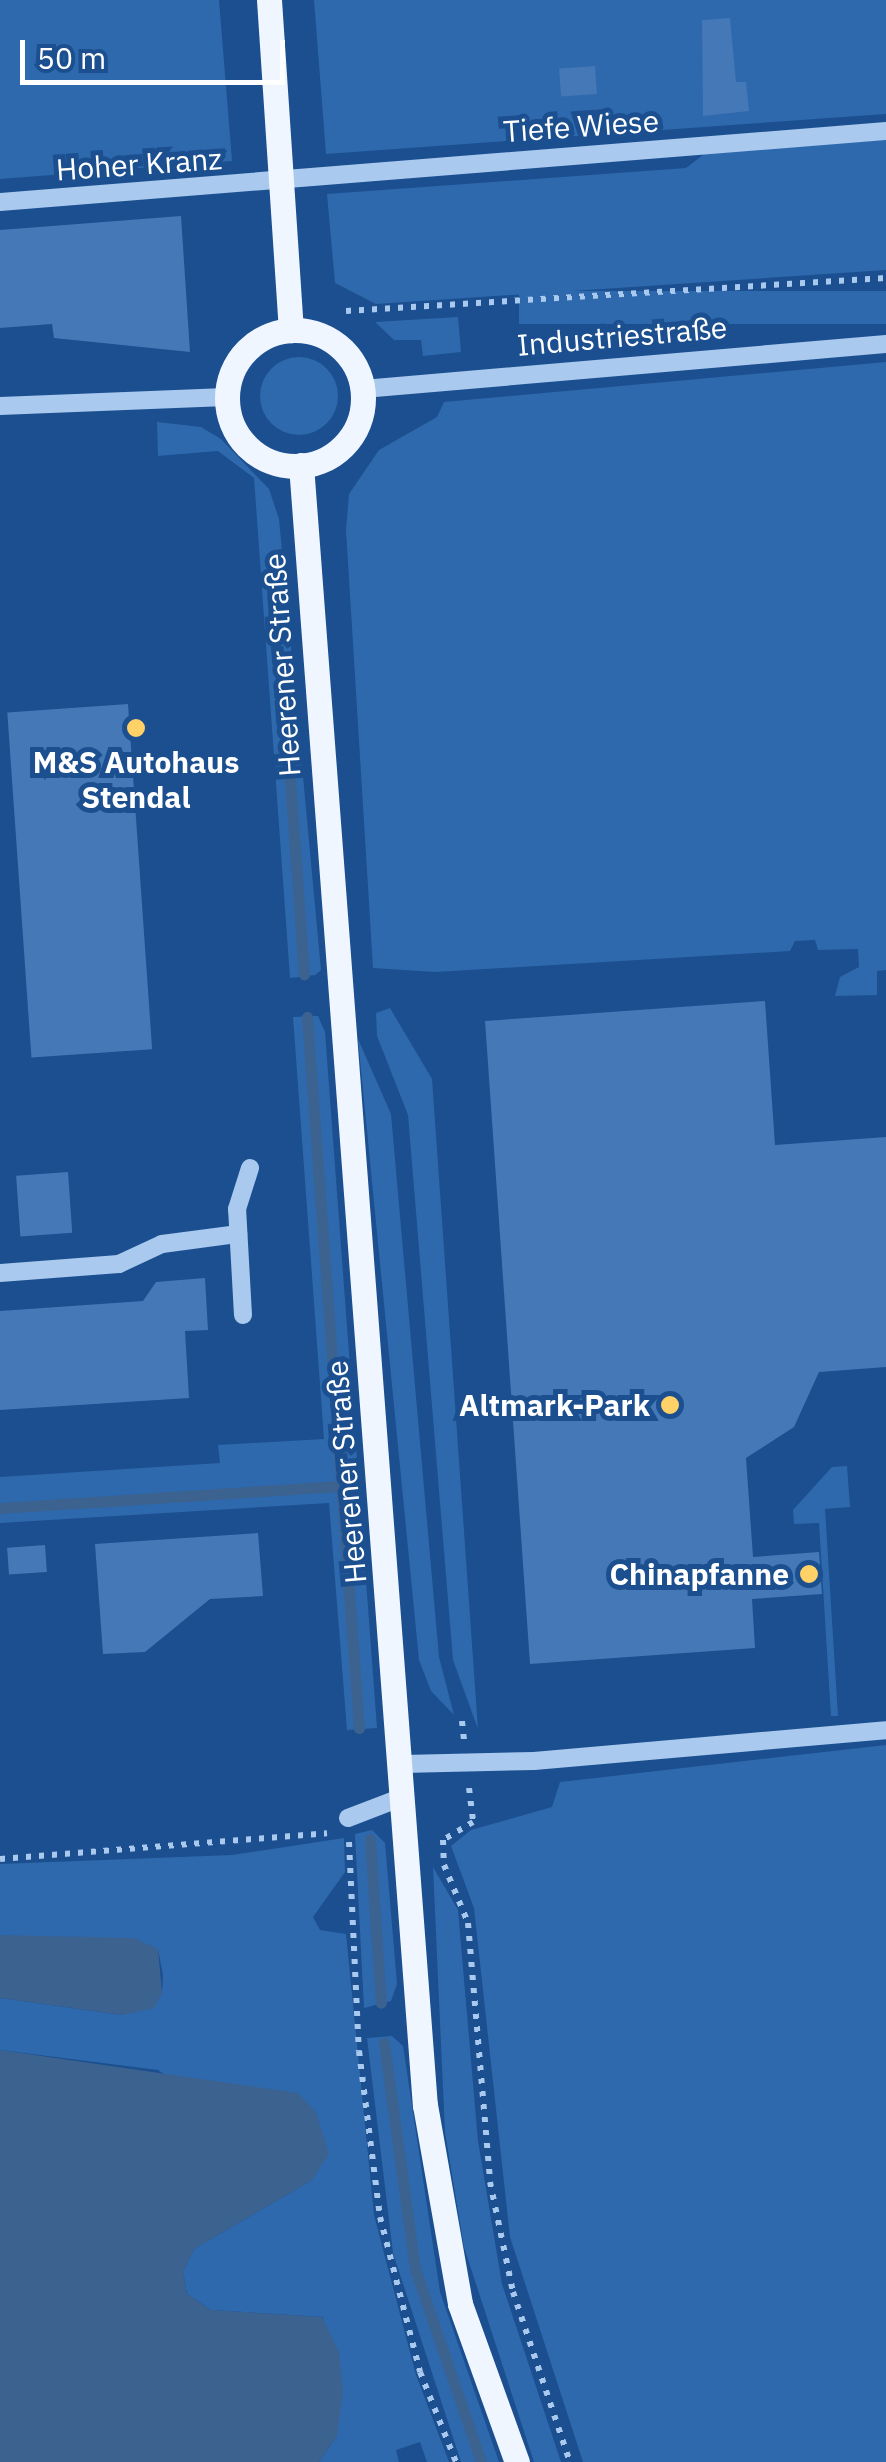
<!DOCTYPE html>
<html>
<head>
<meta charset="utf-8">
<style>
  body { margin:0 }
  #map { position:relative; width:886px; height:2462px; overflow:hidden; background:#1b4f8f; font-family:"IBM Plex Sans",sans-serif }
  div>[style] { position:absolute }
  .green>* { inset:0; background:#2e69ad; transform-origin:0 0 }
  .round { border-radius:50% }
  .water>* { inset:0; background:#3c6290 }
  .stream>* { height:11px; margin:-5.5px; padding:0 5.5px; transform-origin:5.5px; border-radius:5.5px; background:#3c6290 }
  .building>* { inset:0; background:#4478b7; transform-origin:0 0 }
  .path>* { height:6px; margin-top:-3px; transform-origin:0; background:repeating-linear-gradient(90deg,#a9c9ee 0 5px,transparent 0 13px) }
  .minor>* { height:18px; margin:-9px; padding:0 9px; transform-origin:9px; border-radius:9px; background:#a9c9ee }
  .major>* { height:25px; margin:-12.5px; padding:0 12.5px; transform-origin:12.5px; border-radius:12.5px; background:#f0f6ff }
  .major>.ring { margin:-12.5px; padding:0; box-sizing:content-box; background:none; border:25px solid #f0f6ff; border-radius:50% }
  .dots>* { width:28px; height:28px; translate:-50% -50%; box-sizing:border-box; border:5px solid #1b4f8f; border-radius:50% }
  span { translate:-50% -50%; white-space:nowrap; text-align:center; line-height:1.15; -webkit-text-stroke:10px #1b4f8f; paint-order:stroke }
  .street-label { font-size:30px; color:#fff }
  .poi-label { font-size:30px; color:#fff; font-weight:700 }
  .right { translate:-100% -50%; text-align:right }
  .scale { position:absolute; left:20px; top:40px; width:265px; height:45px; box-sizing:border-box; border:5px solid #fff; border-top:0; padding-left:12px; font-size:30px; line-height:35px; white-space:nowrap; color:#fff; -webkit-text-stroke:8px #1b4f8f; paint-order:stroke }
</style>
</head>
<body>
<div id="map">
  <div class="green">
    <div style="clip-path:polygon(0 0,219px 0,232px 161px,0 179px)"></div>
    <div style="clip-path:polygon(314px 0,886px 0,886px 114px,326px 154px)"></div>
    <div style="clip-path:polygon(886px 140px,886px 270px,376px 304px,335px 283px,327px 194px,686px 168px,708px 151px)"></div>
    <div style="left:886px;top:291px;width:33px;height:367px;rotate:90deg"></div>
    <div style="clip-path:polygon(458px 317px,461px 352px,423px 356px,421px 340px,394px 340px,375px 322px)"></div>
    <div class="round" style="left:260px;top:357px;width:78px;height:78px"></div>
    <div style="clip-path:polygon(886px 362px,886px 970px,877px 971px,877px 995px,835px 996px,840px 977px,859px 967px,858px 949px,818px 950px,815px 940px,795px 941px,790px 951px,435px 972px,373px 968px,346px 530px,349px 494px,379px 450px,437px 417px,444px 402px)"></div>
    <div style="clip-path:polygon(157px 422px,201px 427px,221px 439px,269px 489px,279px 519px,321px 970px,315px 975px,290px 978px,254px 478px,218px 451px,158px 456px)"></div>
    <div style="clip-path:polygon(390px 1008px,432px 1079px,478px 1729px,453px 1660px,408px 1115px,377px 1036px,376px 1013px)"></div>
    <div style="clip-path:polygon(318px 1016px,325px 1032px,377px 1728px,347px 1730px,329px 1503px,0 1523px,0 1477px,220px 1463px,218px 1445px,324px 1439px,293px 1017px)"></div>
    <div style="clip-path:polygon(358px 1039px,391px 1114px,439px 1657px,454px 1715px,431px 1691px,419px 1660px)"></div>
    <div style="clip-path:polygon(847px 1466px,850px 1507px,825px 1509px,838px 1716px,831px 1716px,819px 1523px,794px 1524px,793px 1510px,832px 1467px)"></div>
    <div style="clip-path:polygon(886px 1745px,886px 2462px,583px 2462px,510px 2237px,474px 1908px,451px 1846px,471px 1830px,552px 1807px,560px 1782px)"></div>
    <div style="clip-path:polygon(372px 1830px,385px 1843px,397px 1984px,391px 2001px,364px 2008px,355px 1834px)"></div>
    <div style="clip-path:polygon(344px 1838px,345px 1872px,313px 1917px,320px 1930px,346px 1934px,374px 2215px,416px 2375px,449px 2462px,427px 2462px,420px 2442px,396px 2450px,399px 2462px,319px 2462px,337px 2436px,323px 2317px,211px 2310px,187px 2294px,183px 2272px,194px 2249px,312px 2180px,158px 2070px,0 2050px,0 1998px,123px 2015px,162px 1993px,163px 1975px,158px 1949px,0 1935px,0 1864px,232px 1855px)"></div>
    <div style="clip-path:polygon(433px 1867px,458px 1910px,478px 2141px,502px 2284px,561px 2462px,534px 2462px,464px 2247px,445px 2132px)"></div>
    <div style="clip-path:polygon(392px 2036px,403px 2046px,440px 2292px,499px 2462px,461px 2462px,393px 2253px,367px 2038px)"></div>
  </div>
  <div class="water">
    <div style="clip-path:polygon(0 1935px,134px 1938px,158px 1949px,162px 1993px,154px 2008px,123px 2015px,0 1998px)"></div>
    <div style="clip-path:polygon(0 2050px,298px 2093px,316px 2112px,329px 2154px,312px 2180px,194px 2249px,183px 2272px,187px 2294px,211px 2310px,322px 2317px,339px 2352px,343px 2392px,337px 2436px,319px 2462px,0 2462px)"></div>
  </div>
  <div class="stream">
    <div style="left:289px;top:766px;width:209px;rotate:85.9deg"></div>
    <div style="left:307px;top:1017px;width:713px;rotate:85.82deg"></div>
    <div style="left:0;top:1508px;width:341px;rotate:-3.7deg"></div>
    <div style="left:370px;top:1839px;width:164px;rotate:86.2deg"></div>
    <div style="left:384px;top:2043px;width:228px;rotate:82.2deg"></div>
    <div style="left:415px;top:2269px;width:204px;rotate:71.1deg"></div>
  </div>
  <div class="building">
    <div style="clip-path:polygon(730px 18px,736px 82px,746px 82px,749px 111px,703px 116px,702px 20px)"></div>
    <div style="left:595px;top:66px;width:28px;height:36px;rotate:86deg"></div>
    <div style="clip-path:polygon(181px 216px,190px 352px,54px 338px,52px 324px,0 328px,0 230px)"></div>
    <div style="left:128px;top:704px;width:346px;height:121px;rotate:86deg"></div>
    <div style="clip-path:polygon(765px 1001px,775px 1145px,886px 1137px,886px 1367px,819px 1372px,794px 1427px,746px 1458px,753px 1557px,819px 1552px,822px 1594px,752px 1599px,755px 1648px,530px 1664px,485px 1021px)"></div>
    <div style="left:68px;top:1172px;width:61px;height:52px;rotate:86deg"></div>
    <div style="clip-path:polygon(205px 1278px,208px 1330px,185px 1331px,189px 1398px,0 1410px,0 1311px,143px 1301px,156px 1282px)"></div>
    <div style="clip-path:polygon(258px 1533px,263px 1596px,210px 1599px,145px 1652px,103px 1654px,95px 1544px)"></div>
    <div style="left:45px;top:1545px;width:27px;height:38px;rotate:86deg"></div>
  </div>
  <div class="path">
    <div style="left:346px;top:311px;width:541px;rotate:-3.5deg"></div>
    <div style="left:462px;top:1721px;width:20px;rotate:84deg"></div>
    <div style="left:469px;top:1788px;width:34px;rotate:83deg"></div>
    <div style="left:473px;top:1822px;width:35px;rotate:149deg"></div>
    <div style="left:443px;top:1840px;width:25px;rotate:88deg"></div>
    <div style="left:444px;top:1865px;width:63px;rotate:67.5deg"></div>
    <div style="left:468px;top:1923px;width:260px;rotate:85.1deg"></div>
    <div style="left:490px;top:2182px;width:112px;rotate:78.2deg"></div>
    <div style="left:513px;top:2292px;width:179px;rotate:71.5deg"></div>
    <div style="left:349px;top:1842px;width:209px;rotate:87.3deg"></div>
    <div style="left:359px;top:2051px;width:167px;rotate:82.8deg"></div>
    <div style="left:380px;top:2217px;width:160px;rotate:75.5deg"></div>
    <div style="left:420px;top:2372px;width:97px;rotate:68.2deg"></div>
    <div style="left:0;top:1859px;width:328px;rotate:-4.5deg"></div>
  </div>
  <div class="minor">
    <div style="left:0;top:202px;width:889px;rotate:-4.58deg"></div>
    <div style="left:363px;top:389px;width:525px;rotate:-4.92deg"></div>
    <div style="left:0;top:406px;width:226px;rotate:-2.3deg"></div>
    <div style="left:0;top:1273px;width:119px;rotate:-4.3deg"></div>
    <div style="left:119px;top:1264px;width:47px;rotate:-24.9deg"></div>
    <div style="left:162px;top:1244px;width:77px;rotate:-7.5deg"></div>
    <div style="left:243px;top:1315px;width:106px;rotate:-93.2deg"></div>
    <div style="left:237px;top:1209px;width:43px;rotate:-72.4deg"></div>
    <div style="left:403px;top:1764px;width:131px;rotate:-1.3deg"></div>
    <div style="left:534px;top:1761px;width:353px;rotate:-5deg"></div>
    <div style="left:348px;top:1818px;width:61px;rotate:-21.1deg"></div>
  </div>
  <div class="major">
    <div style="left:269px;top:0;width:331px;rotate:86.2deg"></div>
    <div class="ring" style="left:227px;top:330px;width:111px;height:111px"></div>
    <div style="left:301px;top:465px;width:1645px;rotate:85.68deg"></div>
    <div style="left:425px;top:2105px;width:202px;rotate:80deg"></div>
    <div style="left:460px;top:2304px;width:168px;rotate:70.2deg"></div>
  </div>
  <div class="dots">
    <div style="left:136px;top:728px;background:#ffd166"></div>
    <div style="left:670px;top:1405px;background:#ffd166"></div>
    <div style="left:809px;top:1574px;background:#ffd166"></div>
  </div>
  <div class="street-label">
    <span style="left:581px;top:126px;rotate:-4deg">Tiefe Wiese</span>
    <span style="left:139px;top:164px;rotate:-4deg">Hoher Kranz</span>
    <span style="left:622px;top:336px;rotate:-5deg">Industriestraße</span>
    <span style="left:282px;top:665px;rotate:-94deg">Heerener Straße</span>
    <span style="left:346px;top:1472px;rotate:-95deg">Heerener Straße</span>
  </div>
  <div class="poi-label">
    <span style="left:136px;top:779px">M&amp;S Autohaus<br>Stendal</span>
    <span class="right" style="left:650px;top:1405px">Altmark-Park</span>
    <span class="right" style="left:789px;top:1574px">Chinapfanne</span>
  </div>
  <div class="scale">50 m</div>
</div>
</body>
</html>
